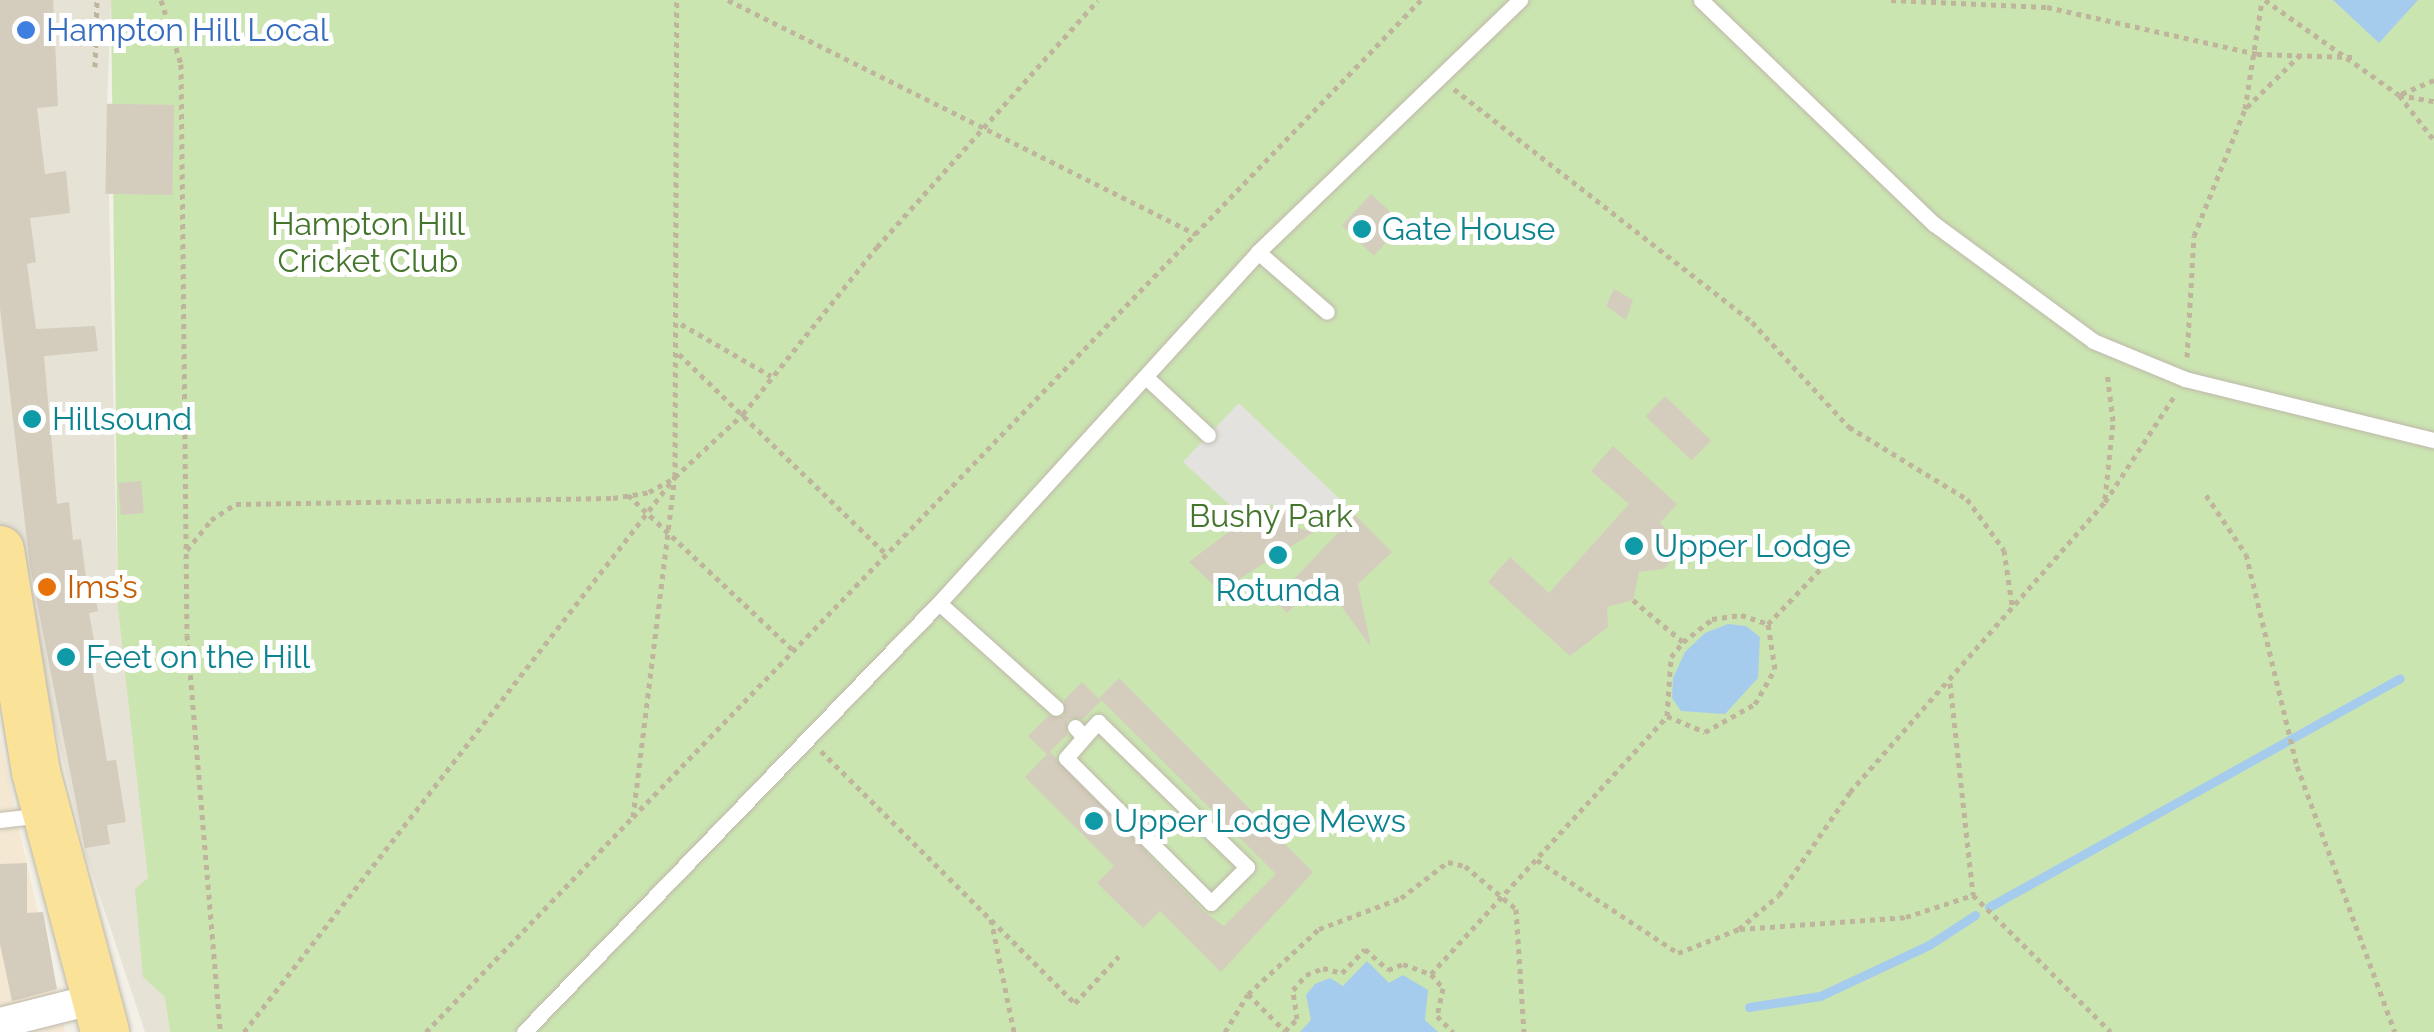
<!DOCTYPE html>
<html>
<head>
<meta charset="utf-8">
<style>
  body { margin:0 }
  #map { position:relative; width:2434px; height:1032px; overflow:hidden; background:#f3f0e7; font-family:Raleway,sans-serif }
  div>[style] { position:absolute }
  .residential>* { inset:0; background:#e6e2d5 }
  .commercial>* { inset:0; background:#f4e8d3 }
  .green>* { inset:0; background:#cbe5b1 }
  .parking>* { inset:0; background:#e4e2df }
  .water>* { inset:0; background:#a6cced }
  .stream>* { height:9px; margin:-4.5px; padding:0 4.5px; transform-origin:4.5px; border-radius:4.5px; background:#a6cced }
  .building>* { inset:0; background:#d4ccbd; transform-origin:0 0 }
  .path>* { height:5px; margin-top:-2.5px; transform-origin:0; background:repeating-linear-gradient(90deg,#bfb49c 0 5px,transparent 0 10px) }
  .roads { filter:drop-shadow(0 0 2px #beb8aa) drop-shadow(0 0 2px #beb8aa) }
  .service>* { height:15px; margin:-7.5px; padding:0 7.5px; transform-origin:7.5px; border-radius:7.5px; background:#fff }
  .minor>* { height:30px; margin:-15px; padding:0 15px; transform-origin:15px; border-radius:15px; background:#fff }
  .primary>* { height:48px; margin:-24px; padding:0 24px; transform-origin:24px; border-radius:24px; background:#fae399 }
  .dots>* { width:28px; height:28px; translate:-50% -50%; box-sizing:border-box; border:5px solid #fff; border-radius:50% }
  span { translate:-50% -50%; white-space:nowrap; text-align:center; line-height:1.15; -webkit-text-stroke:10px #fff; paint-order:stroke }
  .shop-label { font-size:32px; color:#366cbe }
  .left { translate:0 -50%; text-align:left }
  .park-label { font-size:32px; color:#44752c }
  .culture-label { font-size:32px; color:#0d838f }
  .food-label { font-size:32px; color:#c56008 }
</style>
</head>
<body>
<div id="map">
  <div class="residential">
    <div style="clip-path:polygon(0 0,111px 0,107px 107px,118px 610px,170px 1032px,145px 1032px,85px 852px,27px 611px,0 608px)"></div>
  </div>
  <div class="commercial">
    <div style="clip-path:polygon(0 737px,22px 843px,65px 1032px,0 1032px)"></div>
  </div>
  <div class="green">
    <div style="clip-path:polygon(111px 0,2434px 0,2434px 1032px,170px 1032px,165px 997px,143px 977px,135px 889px,148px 878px,118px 609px)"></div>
  </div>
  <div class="parking">
    <div style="clip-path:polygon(1239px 403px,1346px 505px,1319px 529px,1295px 519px,1294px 507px,1266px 504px,1264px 517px,1242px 516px,1183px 462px)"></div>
  </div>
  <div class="water">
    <div style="clip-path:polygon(2333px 0,2418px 0,2379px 43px)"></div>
    <div style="clip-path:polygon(1728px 624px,1746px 626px,1760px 637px,1758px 678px,1725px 714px,1681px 711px,1672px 698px,1673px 678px,1685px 652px,1705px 633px)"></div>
    <div style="clip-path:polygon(1367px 961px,1389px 983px,1403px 975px,1428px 990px,1425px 1020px,1438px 1032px,1300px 1032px,1311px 1020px,1306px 995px,1315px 984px,1330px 978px,1343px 986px)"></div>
  </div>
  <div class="stream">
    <div style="left:1989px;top:907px;width:470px;rotate:-29.1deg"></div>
    <div style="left:1749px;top:1007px;width:72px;rotate:-8.8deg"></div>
    <div style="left:1820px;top:996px;width:120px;rotate:-25.1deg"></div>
    <div style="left:1929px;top:945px;width:55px;rotate:-33.1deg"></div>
  </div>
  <div class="building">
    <div style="clip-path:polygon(0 0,53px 0,58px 106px,37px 108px,45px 174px,66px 171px,70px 213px,30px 218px,36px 262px,27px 264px,36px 329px,95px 326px,98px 351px,44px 356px,57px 504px,69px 502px,73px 540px,81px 539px,87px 586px,93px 584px,98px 611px,89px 613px,97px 656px,90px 657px,107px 761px,116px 760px,126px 822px,107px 825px,110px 844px,85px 848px,30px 566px,0 308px)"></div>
    <div style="left:174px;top:105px;width:90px;height:67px;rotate:91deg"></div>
    <div style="left:1371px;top:194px;width:44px;height:43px;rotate:43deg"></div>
    <div style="clip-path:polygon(1614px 289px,1633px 300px,1626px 320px,1606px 306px)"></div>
    <div style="left:1665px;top:396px;width:64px;height:28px;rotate:44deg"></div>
    <div style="clip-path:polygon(1613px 446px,1677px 504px,1660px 523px,1677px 539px,1678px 553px,1664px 569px,1639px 572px,1633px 600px,1607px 607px,1608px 627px,1570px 656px,1488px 582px,1510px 557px,1549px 593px,1629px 504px,1591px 471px)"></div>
    <div style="left:141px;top:481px;width:32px;height:23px;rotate:85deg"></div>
    <div style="clip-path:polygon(1267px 507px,1293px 510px,1291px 526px,1314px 532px,1220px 591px,1189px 562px,1231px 530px,1265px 524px)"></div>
    <div style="clip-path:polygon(1355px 515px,1392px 552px,1358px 584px,1371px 647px,1322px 580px,1287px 613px,1274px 600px)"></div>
    <div style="clip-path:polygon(1119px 678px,1313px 872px,1221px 972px,1160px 911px,1143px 928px,1097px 883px,1114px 866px,1025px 777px,1047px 754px,1028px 736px,1048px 716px,1064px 716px,1064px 700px,1082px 682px,1101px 701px,1083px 719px,1067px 719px,1067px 735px,1050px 752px,1203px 911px,1224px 926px,1276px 874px,1099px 698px)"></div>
    <div style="clip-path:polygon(27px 863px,27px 913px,43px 912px,57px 989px,12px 1001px,0 944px,0 864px)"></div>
  </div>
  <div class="path">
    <div style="left:161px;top:0;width:67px;rotate:72.6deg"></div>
    <div style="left:181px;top:64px;width:571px;rotate:89.4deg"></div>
    <div style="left:187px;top:635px;width:398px;rotate:85.2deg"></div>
    <div style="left:728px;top:0;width:523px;rotate:26.57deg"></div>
    <div style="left:1891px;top:0;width:156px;rotate:2.6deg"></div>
    <div style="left:2047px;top:7px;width:215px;rotate:12.6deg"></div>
    <div style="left:2257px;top:54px;width:96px;rotate:1.8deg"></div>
    <div style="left:2265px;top:0;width:164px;rotate:35.3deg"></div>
    <div style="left:2399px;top:95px;width:36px;rotate:10deg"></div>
    <div style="left:95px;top:67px;width:67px;rotate:-88.3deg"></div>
    <div style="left:2434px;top:80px;width:38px;rotate:157deg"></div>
    <div style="left:2399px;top:95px;width:57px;rotate:52.1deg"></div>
    <div style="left:1454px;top:89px;width:378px;rotate:38deg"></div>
    <div style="left:1752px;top:322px;width:143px;rotate:47.3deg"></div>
    <div style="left:1849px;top:427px;width:138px;rotate:31.4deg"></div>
    <div style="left:1967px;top:499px;width:63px;rotate:54deg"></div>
    <div style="left:2004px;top:550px;width:56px;rotate:81.7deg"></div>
    <div style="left:2247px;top:107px;width:74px;rotate:-44.5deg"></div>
    <div style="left:681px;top:324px;width:104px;rotate:30deg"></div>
    <div style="left:679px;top:354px;width:286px;rotate:44deg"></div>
    <div style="left:2187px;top:357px;width:121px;rotate:-86.7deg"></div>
    <div style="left:2194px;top:236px;width:137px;rotate:-68.1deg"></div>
    <div style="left:2245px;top:109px;width:110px;rotate:-81.1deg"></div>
    <div style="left:628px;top:495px;width:226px;rotate:43.2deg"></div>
    <div style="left:2206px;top:495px;width:71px;rotate:55.9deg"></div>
    <div style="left:2246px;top:554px;width:218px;rotate:76.5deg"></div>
    <div style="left:2297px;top:766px;width:283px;rotate:69.8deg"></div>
    <div style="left:2105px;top:499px;width:78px;rotate:-84.1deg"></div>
    <div style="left:2113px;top:421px;width:49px;rotate:-97deg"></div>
    <div style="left:187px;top:550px;width:38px;rotate:-51deg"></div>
    <div style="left:211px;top:520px;width:30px;rotate:-33deg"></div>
    <div style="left:236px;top:504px;width:377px;rotate:-0.9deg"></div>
    <div style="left:613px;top:498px;width:36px;rotate:-9deg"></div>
    <div style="left:649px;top:492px;width:26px;rotate:-29deg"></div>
    <div style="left:1633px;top:600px;width:65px;rotate:40deg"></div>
    <div style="left:1950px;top:683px;width:213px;rotate:83.8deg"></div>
    <div style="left:1973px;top:895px;width:194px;rotate:44.8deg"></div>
    <div style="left:1667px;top:716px;width:41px;rotate:22.8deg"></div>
    <div style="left:1705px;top:732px;width:57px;rotate:-29.2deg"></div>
    <div style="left:1755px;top:704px;width:40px;rotate:-60.3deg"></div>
    <div style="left:1775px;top:669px;width:46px;rotate:-98.8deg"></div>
    <div style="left:821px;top:751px;width:358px;rotate:44.8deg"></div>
    <div style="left:1075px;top:1003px;width:64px;rotate:-46.9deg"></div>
    <div style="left:633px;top:817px;width:1135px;rotate:-46.04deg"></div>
    <div style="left:1537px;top:860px;width:169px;rotate:33.4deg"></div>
    <div style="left:1678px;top:953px;width:66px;rotate:-21.5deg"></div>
    <div style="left:1739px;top:929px;width:52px;rotate:-40.4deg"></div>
    <div style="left:1779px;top:895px;width:125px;rotate:-55.4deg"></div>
    <div style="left:1850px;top:792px;width:386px;rotate:-48.7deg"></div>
    <div style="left:2105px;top:502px;width:128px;rotate:-56.8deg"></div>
    <div style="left:991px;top:919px;width:115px;rotate:78.5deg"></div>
    <div style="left:1740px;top:929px;width:166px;rotate:-4.1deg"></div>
    <div style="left:1906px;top:917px;width:71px;rotate:-18.2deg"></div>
    <div style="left:1431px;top:974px;width:350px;rotate:-47.5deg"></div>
    <div style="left:1667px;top:716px;width:59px;rotate:-86.1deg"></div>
    <div style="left:1671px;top:657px;width:19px;rotate:-51deg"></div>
    <div style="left:1683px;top:642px;width:37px;rotate:-38deg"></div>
    <div style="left:1712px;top:619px;width:29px;rotate:-8deg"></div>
    <div style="left:1741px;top:615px;width:28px;rotate:18deg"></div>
    <div style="left:1768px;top:624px;width:95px;rotate:-46.3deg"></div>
    <div style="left:1248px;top:994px;width:52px;rotate:45deg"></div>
    <div style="left:1285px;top:1031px;width:17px;rotate:-45deg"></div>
    <div style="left:1297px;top:1019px;width:29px;rotate:-98deg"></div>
    <div style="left:1293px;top:990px;width:20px;rotate:-49deg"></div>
    <div style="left:1306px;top:975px;width:18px;rotate:-22deg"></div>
    <div style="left:1323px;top:968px;width:20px;rotate:15deg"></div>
    <div style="left:1342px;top:973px;width:33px;rotate:-46deg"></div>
    <div style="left:1365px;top:949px;width:31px;rotate:42deg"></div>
    <div style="left:1388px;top:970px;width:16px;rotate:-22deg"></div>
    <div style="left:1403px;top:964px;width:30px;rotate:20deg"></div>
    <div style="left:1431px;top:974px;width:18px;rotate:49deg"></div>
    <div style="left:1443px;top:988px;width:29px;rotate:102deg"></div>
    <div style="left:1437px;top:1016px;width:23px;rotate:45deg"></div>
    <div style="left:244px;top:1032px;width:703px;rotate:-52.17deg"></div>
    <div style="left:675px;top:477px;width:93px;rotate:-42.8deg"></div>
    <div style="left:743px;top:414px;width:214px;rotate:-51.3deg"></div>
    <div style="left:877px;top:247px;width:331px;rotate:-48.2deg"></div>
    <div style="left:426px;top:1032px;width:298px;rotate:-46.1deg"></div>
    <div style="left:633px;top:817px;width:343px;rotate:-83deg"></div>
    <div style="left:675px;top:477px;width:477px;rotate:-89.8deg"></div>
    <div style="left:1225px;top:1032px;width:44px;rotate:-58.8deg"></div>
    <div style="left:1248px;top:994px;width:96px;rotate:-42.5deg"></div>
    <div style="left:1319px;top:929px;width:88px;rotate:-20.7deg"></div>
    <div style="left:1401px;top:898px;width:59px;rotate:-37.5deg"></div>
    <div style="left:1448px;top:862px;width:17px;rotate:13deg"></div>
    <div style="left:1465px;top:866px;width:67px;rotate:40.1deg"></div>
    <div style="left:1516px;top:909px;width:123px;rotate:86.3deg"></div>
  </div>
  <div class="roads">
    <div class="service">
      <div style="left:1701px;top:0;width:323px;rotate:43.9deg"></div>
      <div style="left:1934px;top:224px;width:197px;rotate:36.3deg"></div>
      <div style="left:2093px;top:341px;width:100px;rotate:22.4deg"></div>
      <div style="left:2185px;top:379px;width:256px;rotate:13.8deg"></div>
      <div style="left:1258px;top:252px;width:364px;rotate:-43.9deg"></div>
      <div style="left:1148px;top:379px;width:82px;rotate:43deg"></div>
      <div style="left:939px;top:603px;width:157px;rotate:41.9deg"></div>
      <div style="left:1075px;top:727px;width:13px;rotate:48deg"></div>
      <div style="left:1084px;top:737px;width:21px;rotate:-47deg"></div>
      <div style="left:1098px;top:722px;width:208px;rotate:44.2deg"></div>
      <div style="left:1247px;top:867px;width:51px;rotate:135deg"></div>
      <div style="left:1211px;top:903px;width:205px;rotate:-135deg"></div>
      <div style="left:1066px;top:758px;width:28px;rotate:-49deg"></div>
      <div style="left:0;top:820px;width:43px;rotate:-6.6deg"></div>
      <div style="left:524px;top:1032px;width:597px;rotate:-45.95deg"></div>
      <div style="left:939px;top:603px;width:474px;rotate:-47.7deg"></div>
      <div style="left:1258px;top:252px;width:91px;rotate:41deg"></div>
    </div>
    <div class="minor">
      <div style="left:0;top:1023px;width:98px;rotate:-14.2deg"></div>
    </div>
    <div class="primary">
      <div style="left:0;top:550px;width:225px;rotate:80.8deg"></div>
      <div style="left:36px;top:772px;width:269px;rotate:75.1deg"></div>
    </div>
  </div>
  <div class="dots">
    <div style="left:26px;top:30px;background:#3f7fe0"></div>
    <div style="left:1362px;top:229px;background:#0f9aa8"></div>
    <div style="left:32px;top:419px;background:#0f9aa8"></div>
    <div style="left:1634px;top:546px;background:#0f9aa8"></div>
    <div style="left:1278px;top:555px;background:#0f9aa8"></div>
    <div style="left:47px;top:587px;background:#e8710a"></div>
    <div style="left:66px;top:657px;background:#0f9aa8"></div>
    <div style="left:1094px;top:821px;background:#0f9aa8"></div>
  </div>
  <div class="shop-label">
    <span class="left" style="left:46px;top:30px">Hampton Hill Local</span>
  </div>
  <div class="park-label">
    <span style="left:368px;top:243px">Hampton Hill<br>Cricket Club</span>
    <span style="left:1271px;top:516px">Bushy Park</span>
  </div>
  <div class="culture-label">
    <span class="left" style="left:1382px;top:229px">Gate House</span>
    <span class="left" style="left:52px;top:419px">Hillsound</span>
    <span class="left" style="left:1654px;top:546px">Upper Lodge</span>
    <span style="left:1278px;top:590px">Rotunda</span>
    <span class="left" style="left:86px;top:657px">Feet on the Hill</span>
    <span class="left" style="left:1114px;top:821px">Upper Lodge Mews</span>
  </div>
  <div class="food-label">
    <span class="left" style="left:67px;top:587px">Ims’s</span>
  </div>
</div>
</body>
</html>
